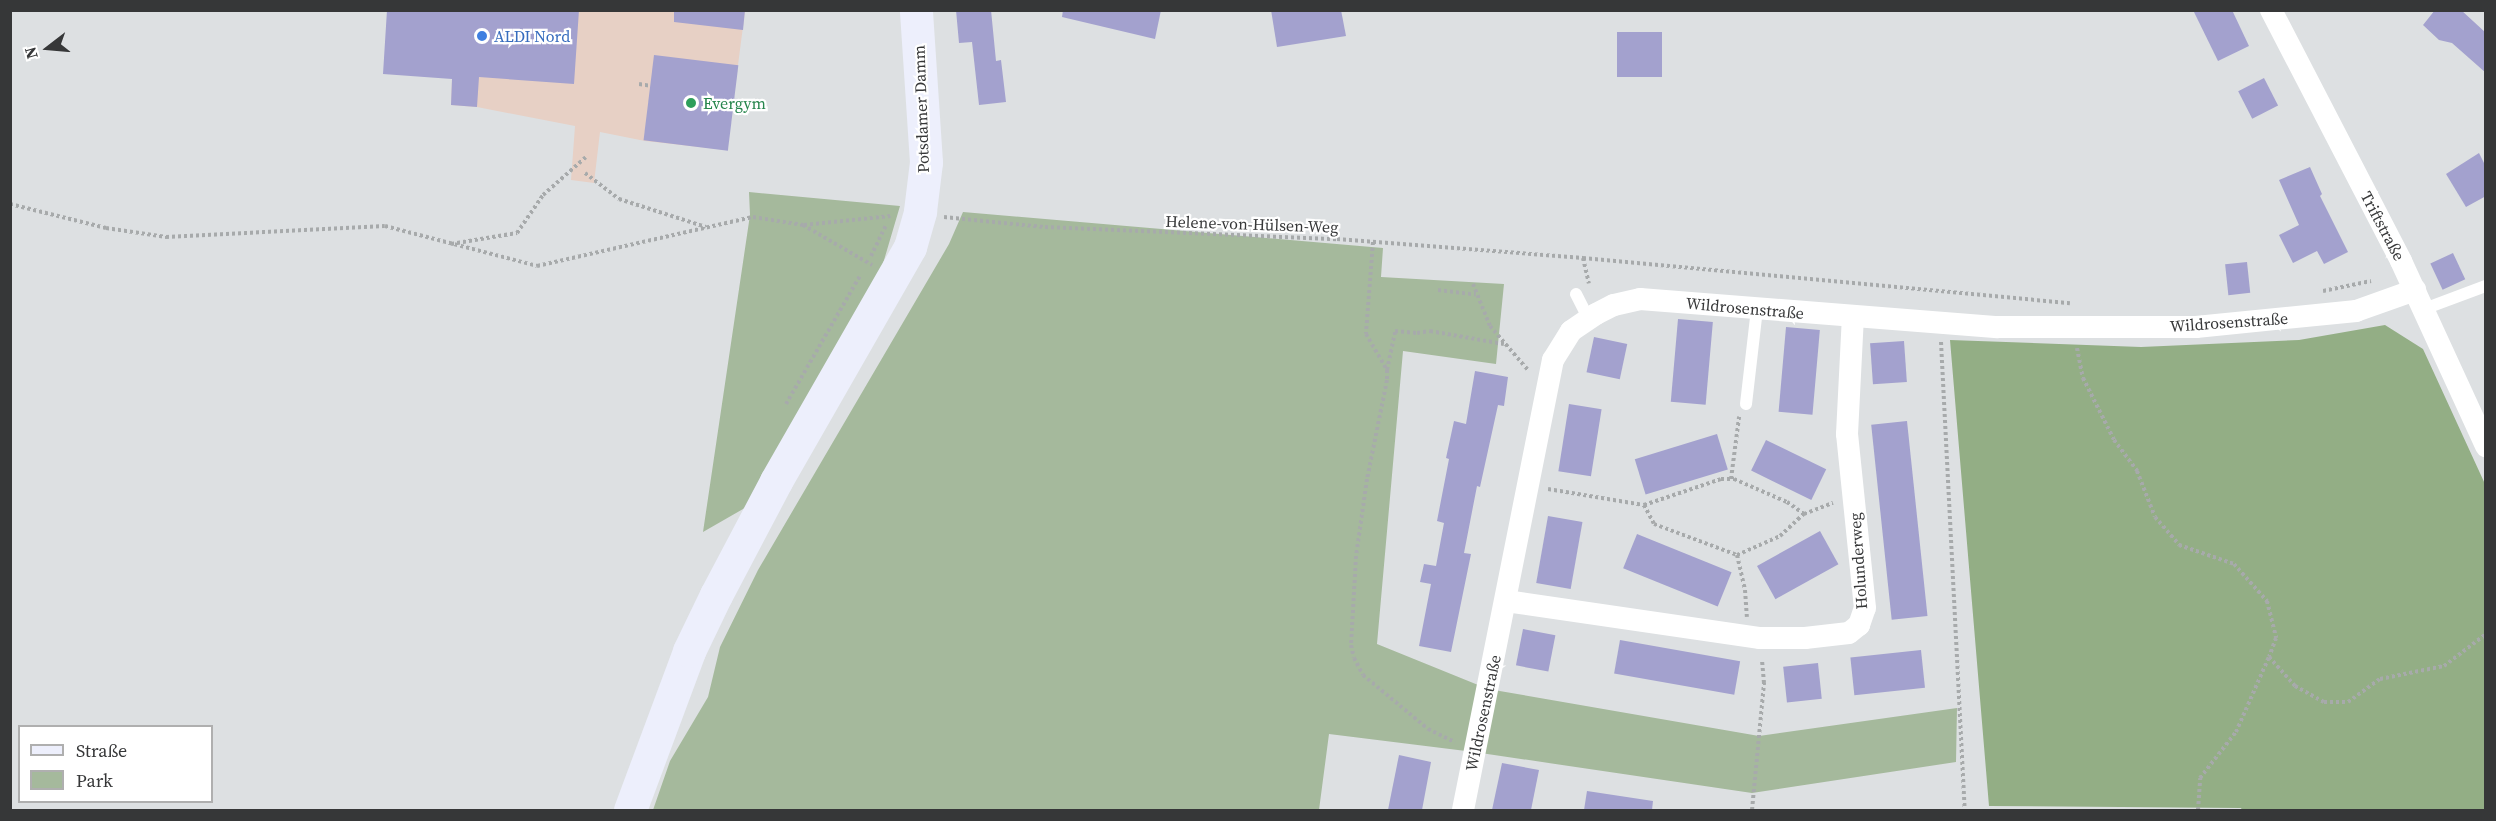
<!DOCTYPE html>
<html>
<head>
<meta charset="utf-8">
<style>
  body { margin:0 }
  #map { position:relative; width:2496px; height:821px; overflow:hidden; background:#dde0e2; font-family:"Source Serif 4",serif }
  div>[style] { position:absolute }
  .commercial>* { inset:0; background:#e7d0c5 }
  .green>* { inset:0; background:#a5b99c }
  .forest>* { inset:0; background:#93ae85 }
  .building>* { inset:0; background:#a3a1ce; transform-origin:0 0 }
  .path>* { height:4px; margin-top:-2px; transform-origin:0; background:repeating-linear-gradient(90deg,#a7aaab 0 3px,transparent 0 6px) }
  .service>* { height:12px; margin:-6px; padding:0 6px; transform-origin:6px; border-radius:6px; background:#fff }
  .minor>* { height:22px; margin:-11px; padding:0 11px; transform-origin:11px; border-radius:11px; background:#fff }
  .secondary>* { height:33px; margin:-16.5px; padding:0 16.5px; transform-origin:16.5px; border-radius:16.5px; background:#edeffc }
  .dots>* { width:16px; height:16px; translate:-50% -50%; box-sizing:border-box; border:3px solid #fff; border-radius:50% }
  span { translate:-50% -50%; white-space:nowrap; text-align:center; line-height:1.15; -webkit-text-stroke:4.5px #fff; paint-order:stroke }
  .shop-label { font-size:16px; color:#366cbe }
  .left { translate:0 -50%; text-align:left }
  .leisure-label { font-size:16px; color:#27864d }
  .street-label { font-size:16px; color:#363738 }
  .frame { position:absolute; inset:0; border:12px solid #363738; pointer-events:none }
  .legend { position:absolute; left:18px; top:725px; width:195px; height:78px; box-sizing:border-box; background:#fff; border:2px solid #afafaf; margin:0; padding:8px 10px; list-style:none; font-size:18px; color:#363738 }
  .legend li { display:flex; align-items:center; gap:12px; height:30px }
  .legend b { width:30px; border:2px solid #afafaf }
  .north { position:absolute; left:18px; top:18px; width:60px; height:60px; -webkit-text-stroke:4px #fff; paint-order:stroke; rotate:254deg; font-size:16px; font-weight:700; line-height:24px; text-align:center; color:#363738 }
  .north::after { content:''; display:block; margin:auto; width:21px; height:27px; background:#363738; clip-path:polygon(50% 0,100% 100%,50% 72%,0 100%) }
</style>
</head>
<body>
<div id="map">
  <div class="commercial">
    <div style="clip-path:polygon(387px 11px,745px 11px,727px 150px,645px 141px,600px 132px,594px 183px,571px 180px,575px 126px,477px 107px,451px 105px,452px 79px)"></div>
  </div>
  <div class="green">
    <div style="clip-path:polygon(749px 192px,900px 206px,882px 267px,750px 505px,703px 532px,750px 215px)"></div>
    <div style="clip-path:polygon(963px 212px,1383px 248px,1381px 277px,1504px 284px,1496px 364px,1403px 351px,1377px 644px,1488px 689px,1759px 736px,1957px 708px,1956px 762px,1752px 793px,1474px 752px,1329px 734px,1319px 810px,653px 810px,670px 761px,708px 697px,720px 647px,758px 570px,949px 244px)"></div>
  </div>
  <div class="forest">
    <div style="clip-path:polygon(2385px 325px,2423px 349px,2485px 484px,2485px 810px,2242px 810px,2241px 808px,1989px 806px,1950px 340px,2141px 347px,2299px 340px)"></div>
  </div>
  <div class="building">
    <div style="clip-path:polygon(387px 10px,579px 10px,574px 84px,479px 77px,477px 107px,451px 105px,452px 79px,383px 74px)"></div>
    <div style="clip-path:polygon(674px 10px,745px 10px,743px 30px,674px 22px)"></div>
    <div style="clip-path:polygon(956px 10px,991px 10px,996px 61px,1001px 60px,1006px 102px,979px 105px,972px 42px,959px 43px)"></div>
    <div style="clip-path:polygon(1063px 10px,1161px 10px,1155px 39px,1062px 17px)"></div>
    <div style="clip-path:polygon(1271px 10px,1341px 10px,1346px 36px,1277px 47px)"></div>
    <div style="clip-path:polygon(2193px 10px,2232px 10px,2249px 46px,2218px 61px)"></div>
    <div style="clip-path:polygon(2435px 10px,2461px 10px,2486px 33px,2486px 73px,2452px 43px,2439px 40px,2423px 25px)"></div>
    <div style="left:1617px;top:32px;width:45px;height:45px"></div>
    <div style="left:654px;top:55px;width:85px;height:86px;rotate:7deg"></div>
    <div style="left:2264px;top:78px;width:31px;height:29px;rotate:63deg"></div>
    <div style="clip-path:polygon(2479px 153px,2486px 167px,2486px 196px,2466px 207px,2446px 174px)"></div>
    <div style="clip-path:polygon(2310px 167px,2322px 194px,2320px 196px,2348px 252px,2324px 264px,2317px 251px,2293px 263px,2279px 235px,2299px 225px,2279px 180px)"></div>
    <div style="left:2453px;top:253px;width:29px;height:25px;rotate:65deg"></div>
    <div style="left:2247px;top:262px;width:31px;height:22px;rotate:84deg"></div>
    <div style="left:1678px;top:319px;width:35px;height:83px;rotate:5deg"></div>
    <div style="left:1786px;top:327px;width:34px;height:85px;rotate:5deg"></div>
    <div style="left:1594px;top:337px;width:34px;height:36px;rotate:12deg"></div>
    <div style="left:1904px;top:341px;width:41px;height:34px;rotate:86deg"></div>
    <div style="clip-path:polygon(1475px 371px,1508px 377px,1504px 406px,1498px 405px,1480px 487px,1477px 486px,1464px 553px,1471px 554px,1451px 652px,1419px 646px,1431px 584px,1420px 582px,1424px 564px,1436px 566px,1444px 523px,1437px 521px,1449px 459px,1446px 458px,1454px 421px,1466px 424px)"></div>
    <div style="left:1569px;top:404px;width:33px;height:68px;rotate:9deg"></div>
    <div style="left:1907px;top:421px;width:196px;height:36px;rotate:84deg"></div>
    <div style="left:1717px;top:434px;width:37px;height:86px;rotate:73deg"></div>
    <div style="left:1766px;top:440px;width:67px;height:34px;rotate:26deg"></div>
    <div style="left:1548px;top:516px;width:35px;height:68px;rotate:10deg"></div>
    <div style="left:1820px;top:531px;width:38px;height:72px;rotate:61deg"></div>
    <div style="left:1637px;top:534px;width:102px;height:37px;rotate:22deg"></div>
    <div style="left:1523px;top:629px;width:33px;height:37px;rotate:11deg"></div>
    <div style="left:1620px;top:640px;width:122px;height:34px;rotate:10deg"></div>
    <div style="left:1921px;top:650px;width:38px;height:71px;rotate:84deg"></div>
    <div style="left:1818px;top:663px;width:36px;height:35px;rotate:84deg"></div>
    <div style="clip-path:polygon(1399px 755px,1431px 762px,1422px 810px,1388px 810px)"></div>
    <div style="clip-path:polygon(1502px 763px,1539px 770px,1531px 810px,1492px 810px)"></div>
    <div style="clip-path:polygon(1587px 791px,1653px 801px,1652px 810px,1584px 810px)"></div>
  </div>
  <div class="path">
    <div style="left:639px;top:84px;width:12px;rotate:9deg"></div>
    <div style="left:585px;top:173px;width:43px;rotate:37.4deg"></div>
    <div style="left:619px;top:199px;width:91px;rotate:17.8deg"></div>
    <div style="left:10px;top:204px;width:99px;rotate:14deg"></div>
    <div style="left:106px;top:228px;width:61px;rotate:8.5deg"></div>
    <div style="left:166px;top:237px;width:219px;rotate:-2.9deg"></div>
    <div style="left:385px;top:226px;width:157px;rotate:14.7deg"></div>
    <div style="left:537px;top:266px;width:221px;rotate:-12.8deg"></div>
    <div style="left:753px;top:217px;width:51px;rotate:9.1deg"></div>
    <div style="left:803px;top:225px;width:80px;rotate:30.1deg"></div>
    <div style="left:944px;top:217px;width:101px;rotate:5.7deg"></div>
    <div style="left:1045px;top:227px;width:292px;rotate:2.4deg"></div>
    <div style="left:1337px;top:239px;width:247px;rotate:4.4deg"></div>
    <div style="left:1583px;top:258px;width:489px;rotate:5.3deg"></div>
    <div style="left:804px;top:225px;width:87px;rotate:-5.9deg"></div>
    <div style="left:1373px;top:242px;width:92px;rotate:94.4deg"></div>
    <div style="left:1366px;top:334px;width:42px;rotate:59.7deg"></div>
    <div style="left:1387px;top:370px;width:10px;rotate:90deg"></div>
    <div style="left:1387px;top:380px;width:101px;rotate:101.4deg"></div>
    <div style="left:1367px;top:479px;width:78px;rotate:98.1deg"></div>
    <div style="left:1356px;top:556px;width:89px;rotate:93.2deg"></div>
    <div style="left:1351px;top:645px;width:13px;rotate:77deg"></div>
    <div style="left:1354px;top:658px;width:19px;rotate:62deg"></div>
    <div style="left:1363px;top:675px;width:85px;rotate:39.7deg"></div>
    <div style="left:1428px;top:729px;width:30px;rotate:26deg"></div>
    <div style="left:451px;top:244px;width:67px;rotate:-9.5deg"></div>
    <div style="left:517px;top:233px;width:46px;rotate:-55.6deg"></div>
    <div style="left:543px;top:195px;width:57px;rotate:-41.5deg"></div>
    <div style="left:871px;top:256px;width:34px;rotate:-64deg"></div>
    <div style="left:1583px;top:258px;width:26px;rotate:77deg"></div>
    <div style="left:1473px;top:284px;width:45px;rotate:68deg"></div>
    <div style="left:1490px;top:326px;width:58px;rotate:49.2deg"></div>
    <div style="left:1438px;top:290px;width:38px;rotate:7deg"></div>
    <div style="left:2323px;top:291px;width:49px;rotate:-11.8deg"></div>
    <div style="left:1941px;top:342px;width:469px;rotate:87.1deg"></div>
    <div style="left:2077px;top:348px;width:31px;rotate:79deg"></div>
    <div style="left:2083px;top:378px;width:69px;rotate:63.4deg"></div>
    <div style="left:2114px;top:440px;width:39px;rotate:53deg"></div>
    <div style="left:2137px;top:471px;width:49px;rotate:68.6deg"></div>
    <div style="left:2155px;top:517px;width:37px;rotate:49deg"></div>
    <div style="left:2179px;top:545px;width:58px;rotate:19.1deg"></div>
    <div style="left:2234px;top:564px;width:50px;rotate:48.3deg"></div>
    <div style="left:2267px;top:601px;width:38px;rotate:76deg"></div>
    <div style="left:2276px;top:638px;width:20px;rotate:110deg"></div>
    <div style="left:2269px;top:657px;width:39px;rotate:48deg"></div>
    <div style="left:2295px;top:686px;width:33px;rotate:29deg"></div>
    <div style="left:2324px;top:702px;width:24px"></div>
    <div style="left:2348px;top:702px;width:39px;rotate:-36deg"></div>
    <div style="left:2380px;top:679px;width:65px;rotate:-11.5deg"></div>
    <div style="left:2444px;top:666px;width:53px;rotate:-37.3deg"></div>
    <div style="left:1387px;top:370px;width:40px;rotate:-78deg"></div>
    <div style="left:1395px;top:331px;width:22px;rotate:5deg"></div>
    <div style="left:1417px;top:333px;width:13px;rotate:-9deg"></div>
    <div style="left:1430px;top:331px;width:75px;rotate:10deg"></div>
    <div style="left:786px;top:404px;width:148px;rotate:-60deg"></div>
    <div style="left:1731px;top:479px;width:63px;rotate:-82.6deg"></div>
    <div style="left:1548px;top:489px;width:97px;rotate:9.5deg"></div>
    <div style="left:1644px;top:505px;width:81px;rotate:-18.7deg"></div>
    <div style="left:1721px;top:479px;width:13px"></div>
    <div style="left:1734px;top:479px;width:58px;rotate:23.5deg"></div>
    <div style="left:1787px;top:502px;width:21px;rotate:35deg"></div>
    <div style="left:1644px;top:505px;width:21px;rotate:62deg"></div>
    <div style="left:1654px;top:524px;width:89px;rotate:20.5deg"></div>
    <div style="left:1737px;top:555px;width:47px;rotate:-23.8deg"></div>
    <div style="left:1780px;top:536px;width:33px;rotate:-43deg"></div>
    <div style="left:1804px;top:514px;width:31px;rotate:-21deg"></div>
    <div style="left:1737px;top:555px;width:36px;rotate:77deg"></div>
    <div style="left:1745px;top:590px;width:27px;rotate:86deg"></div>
    <div style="left:1752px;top:810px;width:128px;rotate:-84.6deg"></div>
    <div style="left:1764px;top:683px;width:23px;rotate:-95deg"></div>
    <div style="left:2198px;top:810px;width:32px;rotate:-86deg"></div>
    <div style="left:2200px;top:778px;width:58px;rotate:-52deg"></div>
    <div style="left:2236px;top:732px;width:82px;rotate:-66.3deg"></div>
  </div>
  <div class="service">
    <div style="left:1576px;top:294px;width:28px;rotate:63deg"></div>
    <div style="left:2424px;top:309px;width:66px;rotate:-20.4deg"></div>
    <div style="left:1746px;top:404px;width:96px;rotate:-83.4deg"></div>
  </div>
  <div class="minor">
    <div style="left:2271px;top:10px;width:283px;rotate:62.6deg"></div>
    <div style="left:2401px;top:261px;width:204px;rotate:65.3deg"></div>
    <div style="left:1506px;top:601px;width:257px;rotate:8.3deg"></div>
    <div style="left:1760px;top:638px;width:45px"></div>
    <div style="left:1805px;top:638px;width:44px;rotate:-6.5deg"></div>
    <div style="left:1849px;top:633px;width:13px;rotate:-39deg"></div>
    <div style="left:1859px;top:625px;width:18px;rotate:-71deg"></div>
    <div style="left:1865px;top:608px;width:175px;rotate:-95.9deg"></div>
    <div style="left:1847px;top:434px;width:118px;rotate:-87.1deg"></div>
    <div style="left:1463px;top:810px;width:459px;rotate:-78.7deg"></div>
    <div style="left:1553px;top:360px;width:34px;rotate:-58deg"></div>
    <div style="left:1571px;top:331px;width:30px;rotate:-34deg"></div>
    <div style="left:1596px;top:314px;width:20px;rotate:-27deg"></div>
    <div style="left:1614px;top:305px;width:27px;rotate:-13deg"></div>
    <div style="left:1640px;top:299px;width:359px;rotate:4.5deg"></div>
    <div style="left:1998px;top:327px;width:198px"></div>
    <div style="left:2196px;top:327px;width:161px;rotate:-5.7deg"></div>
    <div style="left:2356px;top:311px;width:63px;rotate:-19.6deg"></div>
  </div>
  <div class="secondary">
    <div style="left:630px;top:810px;width:170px;rotate:-69.6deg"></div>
    <div style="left:689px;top:651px;width:62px;rotate:-64.3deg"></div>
    <div style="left:716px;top:595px;width:129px;rotate:-62.2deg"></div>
    <div style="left:776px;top:481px;width:270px;rotate:-60.2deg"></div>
    <div style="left:910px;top:247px;width:37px;rotate:-74deg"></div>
    <div style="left:920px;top:211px;width:49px;rotate:-83deg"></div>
    <div style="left:926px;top:162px;width:152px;rotate:-93.8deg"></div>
  </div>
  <div class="dots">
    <div style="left:482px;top:36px;background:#3f7fe0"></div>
    <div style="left:691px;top:103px;background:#2e9e5b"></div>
  </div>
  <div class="shop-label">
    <span class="left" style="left:494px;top:36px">ALDI Nord</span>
  </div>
  <div class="leisure-label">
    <span class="left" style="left:703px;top:103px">Evergym</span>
  </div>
  <div class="street-label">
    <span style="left:921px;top:109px;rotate:-92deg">Potsdamer Damm</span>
    <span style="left:1252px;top:224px;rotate:2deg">Helene-von-Hülsen-Weg</span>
    <span style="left:2383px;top:226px;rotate:62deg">Triftstraße</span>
    <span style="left:1745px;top:308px;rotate:5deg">Wildrosenstraße</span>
    <span style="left:2229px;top:322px;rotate:-4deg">Wildrosenstraße</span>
    <span style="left:1858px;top:561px;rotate:-94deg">Holunderweg</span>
    <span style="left:1483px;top:713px;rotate:-78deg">Wildrosenstraße</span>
  </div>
  <div class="frame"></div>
  <ul class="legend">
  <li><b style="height:8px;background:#edeffc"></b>Straße</li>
  <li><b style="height:16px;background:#a5b99c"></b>Park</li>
  </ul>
  <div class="north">N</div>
</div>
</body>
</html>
